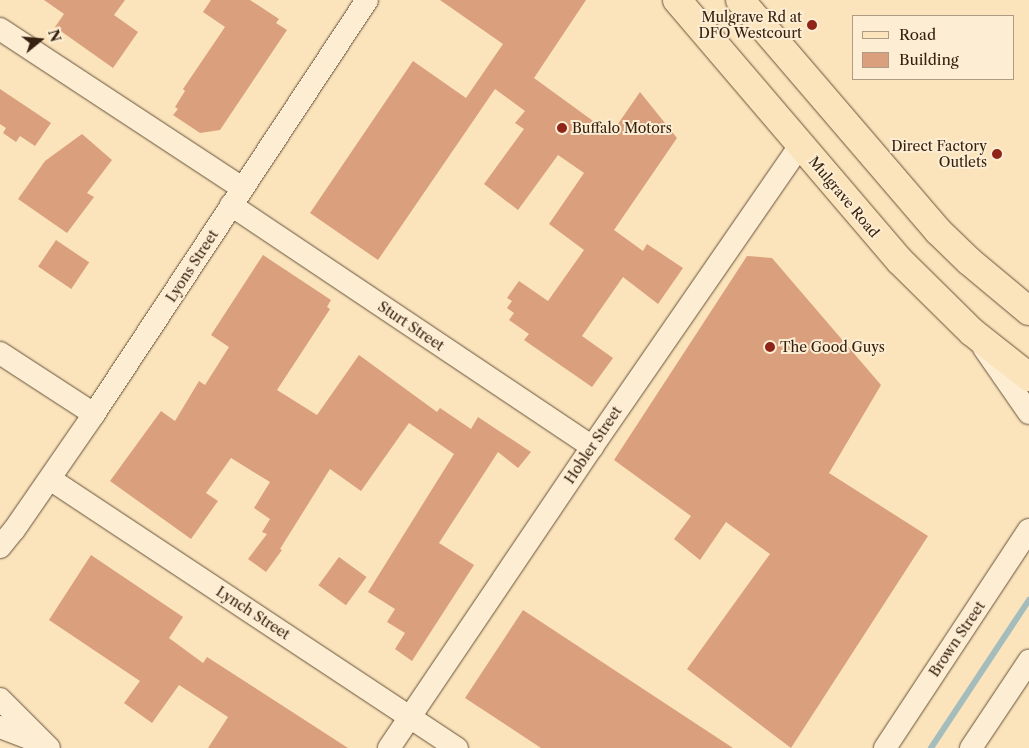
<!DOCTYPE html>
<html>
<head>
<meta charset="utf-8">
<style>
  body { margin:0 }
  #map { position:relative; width:1029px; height:748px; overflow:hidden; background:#fbe4bb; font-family:"Libre Caslon Text",serif }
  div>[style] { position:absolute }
  .stream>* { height:6px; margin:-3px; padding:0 3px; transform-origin:3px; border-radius:3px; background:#a4bcbc }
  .building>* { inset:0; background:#da9f7c; transform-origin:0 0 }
  .roads { filter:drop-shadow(0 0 1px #67513b) drop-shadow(0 0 1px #67513b) }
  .minor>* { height:22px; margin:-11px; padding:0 11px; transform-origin:11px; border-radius:11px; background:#fcedd3 }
  .major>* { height:28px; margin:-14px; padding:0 14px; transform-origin:14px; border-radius:14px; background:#fbe4bb }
  .dots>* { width:14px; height:14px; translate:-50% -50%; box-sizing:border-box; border:2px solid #fcedd3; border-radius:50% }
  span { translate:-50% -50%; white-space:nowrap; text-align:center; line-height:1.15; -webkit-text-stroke:4px #fcedd3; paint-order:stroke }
  .poi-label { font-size:14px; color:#362010 }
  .right { translate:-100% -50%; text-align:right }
  .left { translate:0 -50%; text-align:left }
  .street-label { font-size:14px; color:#362010 }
  .legend { position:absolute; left:852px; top:15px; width:162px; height:65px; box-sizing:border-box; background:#fcedd3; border:1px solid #ad9b85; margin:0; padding:6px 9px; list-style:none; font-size:15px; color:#362010 }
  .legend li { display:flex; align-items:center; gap:10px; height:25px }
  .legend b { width:25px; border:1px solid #ad9b85 }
  .north { position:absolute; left:15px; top:15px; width:50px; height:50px; -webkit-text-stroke:4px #fcedd3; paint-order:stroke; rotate:73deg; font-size:14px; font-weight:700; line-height:20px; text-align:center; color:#362010 }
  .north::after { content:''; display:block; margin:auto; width:18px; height:22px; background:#362010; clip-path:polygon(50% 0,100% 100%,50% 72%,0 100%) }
</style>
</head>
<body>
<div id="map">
  <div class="stream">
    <div style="left:931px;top:748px;width:178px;rotate:-56.5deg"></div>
  </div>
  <div class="building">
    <div style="clip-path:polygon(44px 0,125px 0,114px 15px,138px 32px,113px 68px,55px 27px,64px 14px)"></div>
    <div style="clip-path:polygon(211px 0,250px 0,279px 19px,276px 23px,287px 30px,220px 130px,200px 133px,173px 115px,178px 109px,175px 107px,185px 91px,183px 89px,225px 27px,203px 12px)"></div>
    <div style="clip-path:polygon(440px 0,586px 0,534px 78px,611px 134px,640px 92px,677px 138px,614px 230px,643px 251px,647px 244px,683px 268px,658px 304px,623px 277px,582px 336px,613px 358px,592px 387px,524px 340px,529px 334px,509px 320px,514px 313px,507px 308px,512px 301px,507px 298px,519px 281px,548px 301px,584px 250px,549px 224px,584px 173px,558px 155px,518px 210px,484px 184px,524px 129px,515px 123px,525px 111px,495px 89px,378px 260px,310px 213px,413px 61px,466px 98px,503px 44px)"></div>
    <div style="clip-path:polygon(0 89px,51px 123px,35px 146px,20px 136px,16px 142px,3px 133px,6px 128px,0 124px)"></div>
    <div style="clip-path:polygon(82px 134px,112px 160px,87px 193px,94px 197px,67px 233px,18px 199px,45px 161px)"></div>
    <div style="left:56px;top:240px;width:40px;height:32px;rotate:34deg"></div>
    <div style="clip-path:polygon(263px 255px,331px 300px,327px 307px,330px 309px,277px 390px,317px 415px,359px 355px,437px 412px,440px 408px,471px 429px,478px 417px,531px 452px,518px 468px,498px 452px,439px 543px,474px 565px,412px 661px,395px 649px,405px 633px,387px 622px,395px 609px,368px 592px,454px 454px,409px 423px,361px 491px,330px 469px,280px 549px,282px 550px,266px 572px,248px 559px,267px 534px,262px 532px,270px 519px,254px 508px,270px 482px,231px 458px,206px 493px,218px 501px,191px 539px,110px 481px,161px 411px,175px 421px,199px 381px,205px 385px,229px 347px,211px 335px)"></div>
    <div style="clip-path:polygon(747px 256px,772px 258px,881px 385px,829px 473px,928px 536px,791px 748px,687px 669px,770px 554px,726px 522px,700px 560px,674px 539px,691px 516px,614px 460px)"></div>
    <div style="clip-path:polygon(91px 555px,183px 617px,169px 638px,203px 663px,207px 657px,348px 748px,208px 748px,228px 717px,179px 685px,152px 723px,124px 703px,140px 681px,49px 620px)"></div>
    <div style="left:339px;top:557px;width:34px;height:35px;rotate:36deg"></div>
    <div style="clip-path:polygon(523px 610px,733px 748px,541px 748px,465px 698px)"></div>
  </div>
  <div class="roads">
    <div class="minor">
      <div style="left:0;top:29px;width:290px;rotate:33.3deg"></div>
      <div style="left:231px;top:205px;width:435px;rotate:33.8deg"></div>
      <div style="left:984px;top:348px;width:79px;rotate:55.3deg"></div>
      <div style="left:0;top:353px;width:112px;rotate:33deg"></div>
      <div style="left:50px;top:479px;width:488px;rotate:33.5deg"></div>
      <div style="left:0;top:547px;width:22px;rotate:-51deg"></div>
      <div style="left:14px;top:530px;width:141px;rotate:-55.4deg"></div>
      <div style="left:94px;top:414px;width:496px;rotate:-56.6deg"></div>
      <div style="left:0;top:699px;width:69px;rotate:45deg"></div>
      <div style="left:0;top:727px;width:39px;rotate:21deg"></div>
      <div style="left:389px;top:748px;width:363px;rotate:-56deg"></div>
      <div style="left:592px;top:447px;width:367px;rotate:-55.4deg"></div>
      <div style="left:885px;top:748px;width:261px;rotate:-56.6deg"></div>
      <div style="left:971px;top:748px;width:105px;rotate:-56.3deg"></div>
    </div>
    <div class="major">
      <div style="left:677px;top:0;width:343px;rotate:49.5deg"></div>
      <div style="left:900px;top:261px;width:101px;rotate:44.6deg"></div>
      <div style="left:972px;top:332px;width:73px;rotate:38.3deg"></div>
      <div style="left:740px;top:0;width:304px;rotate:49.4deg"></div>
      <div style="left:938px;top:231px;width:43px;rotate:44.1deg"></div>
      <div style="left:969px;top:261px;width:78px;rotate:39.8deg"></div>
    </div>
  </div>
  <div class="dots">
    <div style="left:812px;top:25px;background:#8f2418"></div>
    <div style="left:562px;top:128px;background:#8f2418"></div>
    <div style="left:997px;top:154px;background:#8f2418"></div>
    <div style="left:770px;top:347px;background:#8f2418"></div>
  </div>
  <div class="poi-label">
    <span class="right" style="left:802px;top:25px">Mulgrave Rd at<br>DFO Westcourt</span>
    <span class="left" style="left:572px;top:128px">Buffalo Motors</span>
    <span class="right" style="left:987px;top:154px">Direct Factory<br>Outlets</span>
    <span class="left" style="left:780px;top:347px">The Good Guys</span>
  </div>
  <div class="street-label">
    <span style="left:844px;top:197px;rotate:50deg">Mulgrave Road</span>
    <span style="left:192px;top:266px;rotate:-57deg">Lyons Street</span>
    <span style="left:411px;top:326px;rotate:34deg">Sturt Street</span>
    <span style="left:593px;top:445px;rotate:-56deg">Hobler Street</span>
    <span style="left:253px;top:613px;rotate:33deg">Lynch Street</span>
    <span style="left:957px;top:639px;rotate:-56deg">Brown Street</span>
  </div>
  <ul class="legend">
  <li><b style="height:6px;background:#fbe4bb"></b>Road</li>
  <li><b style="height:14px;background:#da9f7c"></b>Building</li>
  </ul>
  <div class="north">N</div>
</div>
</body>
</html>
